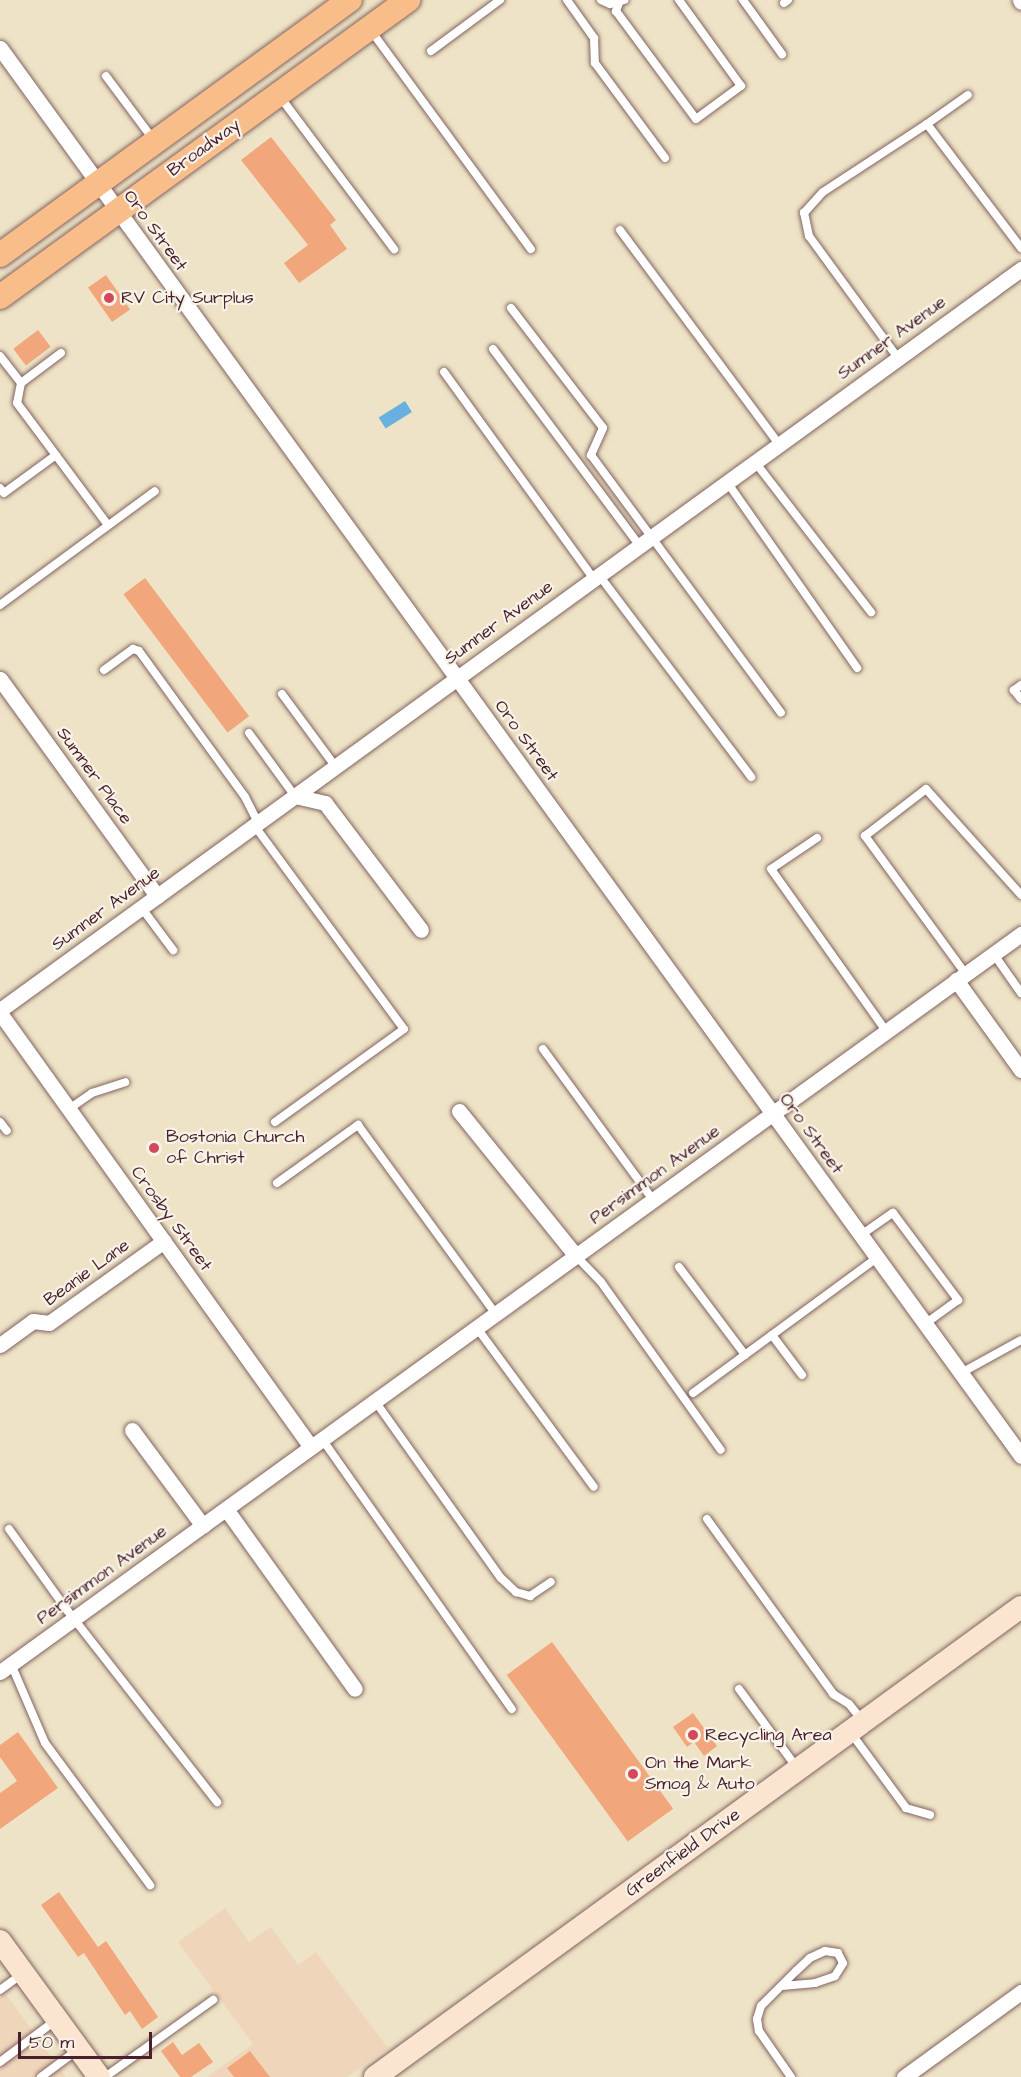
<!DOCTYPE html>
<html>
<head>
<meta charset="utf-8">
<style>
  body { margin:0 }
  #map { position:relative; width:1021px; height:2077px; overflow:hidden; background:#eee3c6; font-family:"Architects Daughter",sans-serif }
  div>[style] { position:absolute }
  .built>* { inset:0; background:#efd6bb }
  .water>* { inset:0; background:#67b0df; transform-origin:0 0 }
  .building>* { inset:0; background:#f2a67c; transform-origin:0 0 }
  .roads { filter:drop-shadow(0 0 2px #836461) drop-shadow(0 0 2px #836461) }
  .lane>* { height:8px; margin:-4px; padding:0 4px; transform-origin:4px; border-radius:4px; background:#fff }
  .street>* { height:15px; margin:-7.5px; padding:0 7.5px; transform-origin:7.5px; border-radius:7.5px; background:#fff }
  .secondary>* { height:22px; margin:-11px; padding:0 11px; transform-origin:11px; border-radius:11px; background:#fce5d0 }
  .primary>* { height:24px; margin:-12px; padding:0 12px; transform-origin:12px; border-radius:12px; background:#f8bd89 }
  .dots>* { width:16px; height:16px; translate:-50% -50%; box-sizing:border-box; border:3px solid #f7f3e8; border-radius:50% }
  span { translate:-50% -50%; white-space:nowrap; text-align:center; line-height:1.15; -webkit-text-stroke:4.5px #f7f3e8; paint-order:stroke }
  .street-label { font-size:18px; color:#4a1f2b }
  .poi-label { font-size:18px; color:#4a1f2b }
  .left { translate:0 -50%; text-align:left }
  .scale { position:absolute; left:18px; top:2032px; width:134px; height:27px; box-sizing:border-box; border:3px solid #4a1f2b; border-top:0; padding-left:8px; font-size:18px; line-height:21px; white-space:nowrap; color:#4a1f2b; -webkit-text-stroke:4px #f7f3e8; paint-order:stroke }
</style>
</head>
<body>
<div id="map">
  <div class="built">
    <div style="clip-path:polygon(225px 1908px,249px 1942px,271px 1927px,298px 1965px,316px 1952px,388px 2048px,347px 2077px,207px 2077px,253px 2044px,178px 1942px)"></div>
    <div style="clip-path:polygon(0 1986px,66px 2077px,0 2077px)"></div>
  </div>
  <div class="water">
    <div style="left:405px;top:401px;width:13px;height:31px;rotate:58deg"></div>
  </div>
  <div class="building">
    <div style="clip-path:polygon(271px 137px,336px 220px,330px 225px,347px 249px,299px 283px,284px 263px,308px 245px,241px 160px)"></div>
    <div style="left:106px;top:275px;width:42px;height:22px;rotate:55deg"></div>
    <div style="left:38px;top:330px;width:21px;height:31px;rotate:53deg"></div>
    <div style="left:145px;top:578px;width:173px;height:27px;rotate:53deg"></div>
    <div style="left:552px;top:1642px;width:206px;height:56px;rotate:54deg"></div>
    <div style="clip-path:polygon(693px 1713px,717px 1746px,704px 1756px,694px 1742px,687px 1747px,673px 1727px)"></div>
    <div style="clip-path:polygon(18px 1732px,58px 1788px,0 1829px,0 1793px,17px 1781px,0 1757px,0 1745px)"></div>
    <div style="clip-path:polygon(59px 1892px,98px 1947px,106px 1941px,158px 2017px,142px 2029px,130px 2011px,125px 2015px,84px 1953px,78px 1957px,41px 1905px)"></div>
    <div style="clip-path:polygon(173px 2042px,182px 2055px,199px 2043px,213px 2062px,191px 2077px,180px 2077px,161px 2051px)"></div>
    <div style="clip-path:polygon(250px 2051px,270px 2077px,234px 2077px,227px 2068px)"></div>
  </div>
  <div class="roads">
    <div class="lane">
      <div style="left:567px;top:0;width:47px;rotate:54.6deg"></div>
      <div style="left:594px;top:38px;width:25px;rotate:88deg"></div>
      <div style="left:595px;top:63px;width:118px;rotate:53.6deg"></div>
      <div style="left:601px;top:0;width:10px;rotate:24deg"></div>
      <div style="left:610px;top:4px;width:15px;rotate:-16deg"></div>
      <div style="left:743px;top:0;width:67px;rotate:54.2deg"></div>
      <div style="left:619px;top:3px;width:9px;rotate:111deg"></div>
      <div style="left:616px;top:11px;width:134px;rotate:53.5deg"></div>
      <div style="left:696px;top:119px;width:56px;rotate:-36.3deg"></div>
      <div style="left:741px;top:86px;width:106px;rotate:-125.8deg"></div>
      <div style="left:784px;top:3px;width:5px;rotate:-37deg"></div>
      <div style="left:372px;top:32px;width:269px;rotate:53.8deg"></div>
      <div style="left:431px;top:51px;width:86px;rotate:-36.5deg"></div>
      <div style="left:106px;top:76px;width:79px;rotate:53.3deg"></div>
      <div style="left:281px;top:98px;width:189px;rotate:53.2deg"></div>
      <div style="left:927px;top:124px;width:50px;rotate:-35.3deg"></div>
      <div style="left:620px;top:230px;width:267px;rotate:53.4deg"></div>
      <div style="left:511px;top:308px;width:151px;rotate:52.5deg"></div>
      <div style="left:603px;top:428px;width:30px;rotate:114deg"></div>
      <div style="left:591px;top:455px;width:320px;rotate:53.6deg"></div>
      <div style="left:493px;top:349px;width:244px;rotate:53.3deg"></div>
      <div style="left:0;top:356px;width:34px;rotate:52deg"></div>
      <div style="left:21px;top:383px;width:50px;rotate:-36.9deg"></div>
      <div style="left:898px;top:358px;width:151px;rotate:-126.1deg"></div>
      <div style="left:809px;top:236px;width:24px;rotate:-102deg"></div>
      <div style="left:804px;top:213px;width:28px;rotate:-48deg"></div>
      <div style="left:823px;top:192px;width:124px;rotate:-33.2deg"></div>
      <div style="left:927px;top:124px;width:156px;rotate:52.8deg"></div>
      <div style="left:444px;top:372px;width:256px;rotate:54.1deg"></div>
      <div style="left:21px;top:383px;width:20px;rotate:101deg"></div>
      <div style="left:17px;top:403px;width:152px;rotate:53.3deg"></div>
      <div style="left:755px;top:462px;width:190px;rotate:52.3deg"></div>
      <div style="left:727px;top:482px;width:227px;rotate:55deg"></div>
      <div style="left:0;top:488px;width:6px;rotate:51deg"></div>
      <div style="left:4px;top:493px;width:64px;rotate:-36.2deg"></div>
      <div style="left:599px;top:575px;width:253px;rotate:53deg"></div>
      <div style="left:0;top:605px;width:192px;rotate:-36.3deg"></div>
      <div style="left:104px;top:670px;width:36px;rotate:-36deg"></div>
      <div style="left:133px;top:649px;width:6px;rotate:18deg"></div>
      <div style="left:139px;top:651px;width:180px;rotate:54deg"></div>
      <div style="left:245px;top:797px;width:28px;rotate:63deg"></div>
      <div style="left:1021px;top:685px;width:9px;rotate:144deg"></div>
      <div style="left:1014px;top:690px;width:11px;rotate:52deg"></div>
      <div style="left:282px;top:694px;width:89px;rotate:53.6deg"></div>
      <div style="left:249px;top:733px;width:78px;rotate:53.9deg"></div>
      <div style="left:254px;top:825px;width:253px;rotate:53.7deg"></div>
      <div style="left:404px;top:1029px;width:159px;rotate:144.2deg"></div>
      <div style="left:817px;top:838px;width:55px;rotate:146deg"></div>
      <div style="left:771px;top:869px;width:199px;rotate:54.6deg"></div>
      <div style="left:141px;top:907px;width:54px;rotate:53.3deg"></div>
      <div style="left:993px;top:953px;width:49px;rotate:55deg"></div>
      <div style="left:965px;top:973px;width:170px;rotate:-126.1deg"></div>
      <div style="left:865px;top:836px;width:77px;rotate:-37.6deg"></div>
      <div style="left:926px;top:789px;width:142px;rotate:48.1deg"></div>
      <div style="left:543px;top:1049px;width:187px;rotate:53.9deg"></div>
      <div style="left:69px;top:1109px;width:28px;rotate:-35deg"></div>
      <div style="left:92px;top:1093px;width:35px;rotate:-18deg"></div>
      <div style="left:0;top:1122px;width:11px;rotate:52deg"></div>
      <div style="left:277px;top:1183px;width:100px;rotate:-35.6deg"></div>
      <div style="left:358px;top:1125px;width:234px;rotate:53.9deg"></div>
      <div style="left:861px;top:1235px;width:39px;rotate:-35deg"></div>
      <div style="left:893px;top:1213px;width:109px;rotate:53.2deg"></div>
      <div style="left:958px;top:1300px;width:41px;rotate:144deg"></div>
      <div style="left:576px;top:1256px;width:36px;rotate:46deg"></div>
      <div style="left:601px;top:1282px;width:206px;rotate:54.5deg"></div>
      <div style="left:679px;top:1267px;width:110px;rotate:53.1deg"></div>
      <div style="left:477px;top:1328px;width:197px;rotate:53.7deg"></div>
      <div style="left:772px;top:1335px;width:50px;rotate:53.1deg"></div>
      <div style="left:961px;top:1373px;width:68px;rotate:-28.8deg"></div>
      <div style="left:693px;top:1393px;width:228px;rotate:-36.3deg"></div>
      <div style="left:375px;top:1401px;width:217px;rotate:54.6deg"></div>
      <div style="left:501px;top:1578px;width:21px;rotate:43deg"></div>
      <div style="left:516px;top:1592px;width:15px;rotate:16deg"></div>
      <div style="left:530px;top:1596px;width:25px;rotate:-34deg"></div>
      <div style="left:322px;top:1439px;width:330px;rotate:54.9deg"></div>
      <div style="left:707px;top:1519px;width:216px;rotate:54.2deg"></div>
      <div style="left:833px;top:1694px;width:19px;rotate:32deg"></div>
      <div style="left:849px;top:1704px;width:19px;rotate:51deg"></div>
      <div style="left:9px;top:1529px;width:100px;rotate:54.4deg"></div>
      <div style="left:67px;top:1610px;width:244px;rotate:52deg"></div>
      <div style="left:11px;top:1664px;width:86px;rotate:66.7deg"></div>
      <div style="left:45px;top:1743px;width:177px;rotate:53.5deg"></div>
      <div style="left:739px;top:1689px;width:98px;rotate:53.7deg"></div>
      <div style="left:851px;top:1733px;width:93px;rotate:53.7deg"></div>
      <div style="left:906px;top:1808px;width:25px;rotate:16deg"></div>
      <div style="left:782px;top:1986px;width:33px;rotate:-5deg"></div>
      <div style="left:815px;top:1983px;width:21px;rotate:-19deg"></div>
      <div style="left:835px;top:1976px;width:15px;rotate:-58deg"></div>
      <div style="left:843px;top:1963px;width:11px;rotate:-117deg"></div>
      <div style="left:838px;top:1953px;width:13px;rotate:-171deg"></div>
      <div style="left:825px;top:1951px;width:17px;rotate:155deg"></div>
      <div style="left:810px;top:1958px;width:19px;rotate:137deg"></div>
      <div style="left:796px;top:1971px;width:49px;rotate:135deg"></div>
      <div style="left:761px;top:2006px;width:14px;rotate:107deg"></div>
      <div style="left:757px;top:2019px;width:12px;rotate:81deg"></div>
      <div style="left:759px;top:2031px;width:56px;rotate:55.2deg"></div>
      <div style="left:0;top:1990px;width:27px;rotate:-36deg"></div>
      <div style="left:0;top:2062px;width:70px;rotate:-36.9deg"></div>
      <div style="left:41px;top:2077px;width:44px;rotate:-36.6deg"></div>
      <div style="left:105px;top:2077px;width:133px;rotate:-35.5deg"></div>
    </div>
    <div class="street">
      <div style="left:1020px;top:0;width:2px;rotate:63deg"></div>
      <div style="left:0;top:48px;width:1739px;rotate:54.05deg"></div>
      <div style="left:0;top:679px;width:268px;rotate:54.1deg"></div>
      <div style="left:295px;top:796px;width:31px;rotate:13deg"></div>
      <div style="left:325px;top:803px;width:159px;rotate:52.9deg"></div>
      <div style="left:956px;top:980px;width:111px;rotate:54.2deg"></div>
      <div style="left:0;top:1010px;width:1262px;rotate:-35.97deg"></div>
      <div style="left:0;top:1013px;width:534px;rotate:54.38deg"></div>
      <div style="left:459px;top:1111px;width:186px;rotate:51.1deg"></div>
      <div style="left:0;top:1345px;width:41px;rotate:-36deg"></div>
      <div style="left:33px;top:1321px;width:16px;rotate:7deg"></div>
      <div style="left:49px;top:1323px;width:141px;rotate:-35.5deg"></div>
      <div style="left:132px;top:1430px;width:119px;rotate:53.5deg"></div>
      <div style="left:226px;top:1509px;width:221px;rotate:54.4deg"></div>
      <div style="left:0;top:1672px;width:1260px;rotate:-35.86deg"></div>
      <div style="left:904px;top:2077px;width:145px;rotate:-36deg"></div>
    </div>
    <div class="secondary">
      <div style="left:0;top:1941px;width:168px;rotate:53.9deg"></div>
      <div style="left:375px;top:2077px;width:799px;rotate:-36.04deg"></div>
    </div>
    <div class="primary">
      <div style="left:0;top:255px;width:433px;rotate:-36.1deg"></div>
      <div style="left:0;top:297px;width:505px;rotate:-36.05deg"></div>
    </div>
  </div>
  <div class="dots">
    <div style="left:109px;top:298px;background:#d1495b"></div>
    <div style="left:154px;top:1148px;background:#d1495b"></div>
    <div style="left:693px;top:1735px;background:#d1495b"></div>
    <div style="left:633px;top:1774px;background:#d1495b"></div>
  </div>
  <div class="street-label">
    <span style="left:204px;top:148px;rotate:-36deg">Broadway</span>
    <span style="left:155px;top:231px;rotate:54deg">Oro Street</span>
    <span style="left:892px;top:338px;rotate:-36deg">Sumner Avenue</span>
    <span style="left:499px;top:623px;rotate:-36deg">Sumner Avenue</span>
    <span style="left:526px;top:741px;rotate:54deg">Oro Street</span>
    <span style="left:94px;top:776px;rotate:54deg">Sumner Place</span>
    <span style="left:106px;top:909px;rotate:-36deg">Sumner Avenue</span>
    <span style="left:811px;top:1134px;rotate:54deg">Oro Street</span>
    <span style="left:655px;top:1175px;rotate:-36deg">Persimmon Avenue</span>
    <span style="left:171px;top:1219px;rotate:54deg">Crosby Street</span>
    <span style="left:87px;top:1273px;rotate:-36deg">Beanie Lane</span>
    <span style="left:102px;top:1575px;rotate:-36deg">Persimmon Avenue</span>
    <span style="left:683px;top:1853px;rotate:-36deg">Greenfield Drive</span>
  </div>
  <div class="poi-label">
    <span class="left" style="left:121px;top:298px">RV City Surplus</span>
    <span class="left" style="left:166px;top:1148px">Bostonia Church<br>of Christ</span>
    <span class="left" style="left:705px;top:1735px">Recycling Area</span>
    <span class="left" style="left:645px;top:1774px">On the Mark<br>Smog &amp; Auto</span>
  </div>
  <div class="scale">50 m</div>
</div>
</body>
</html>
